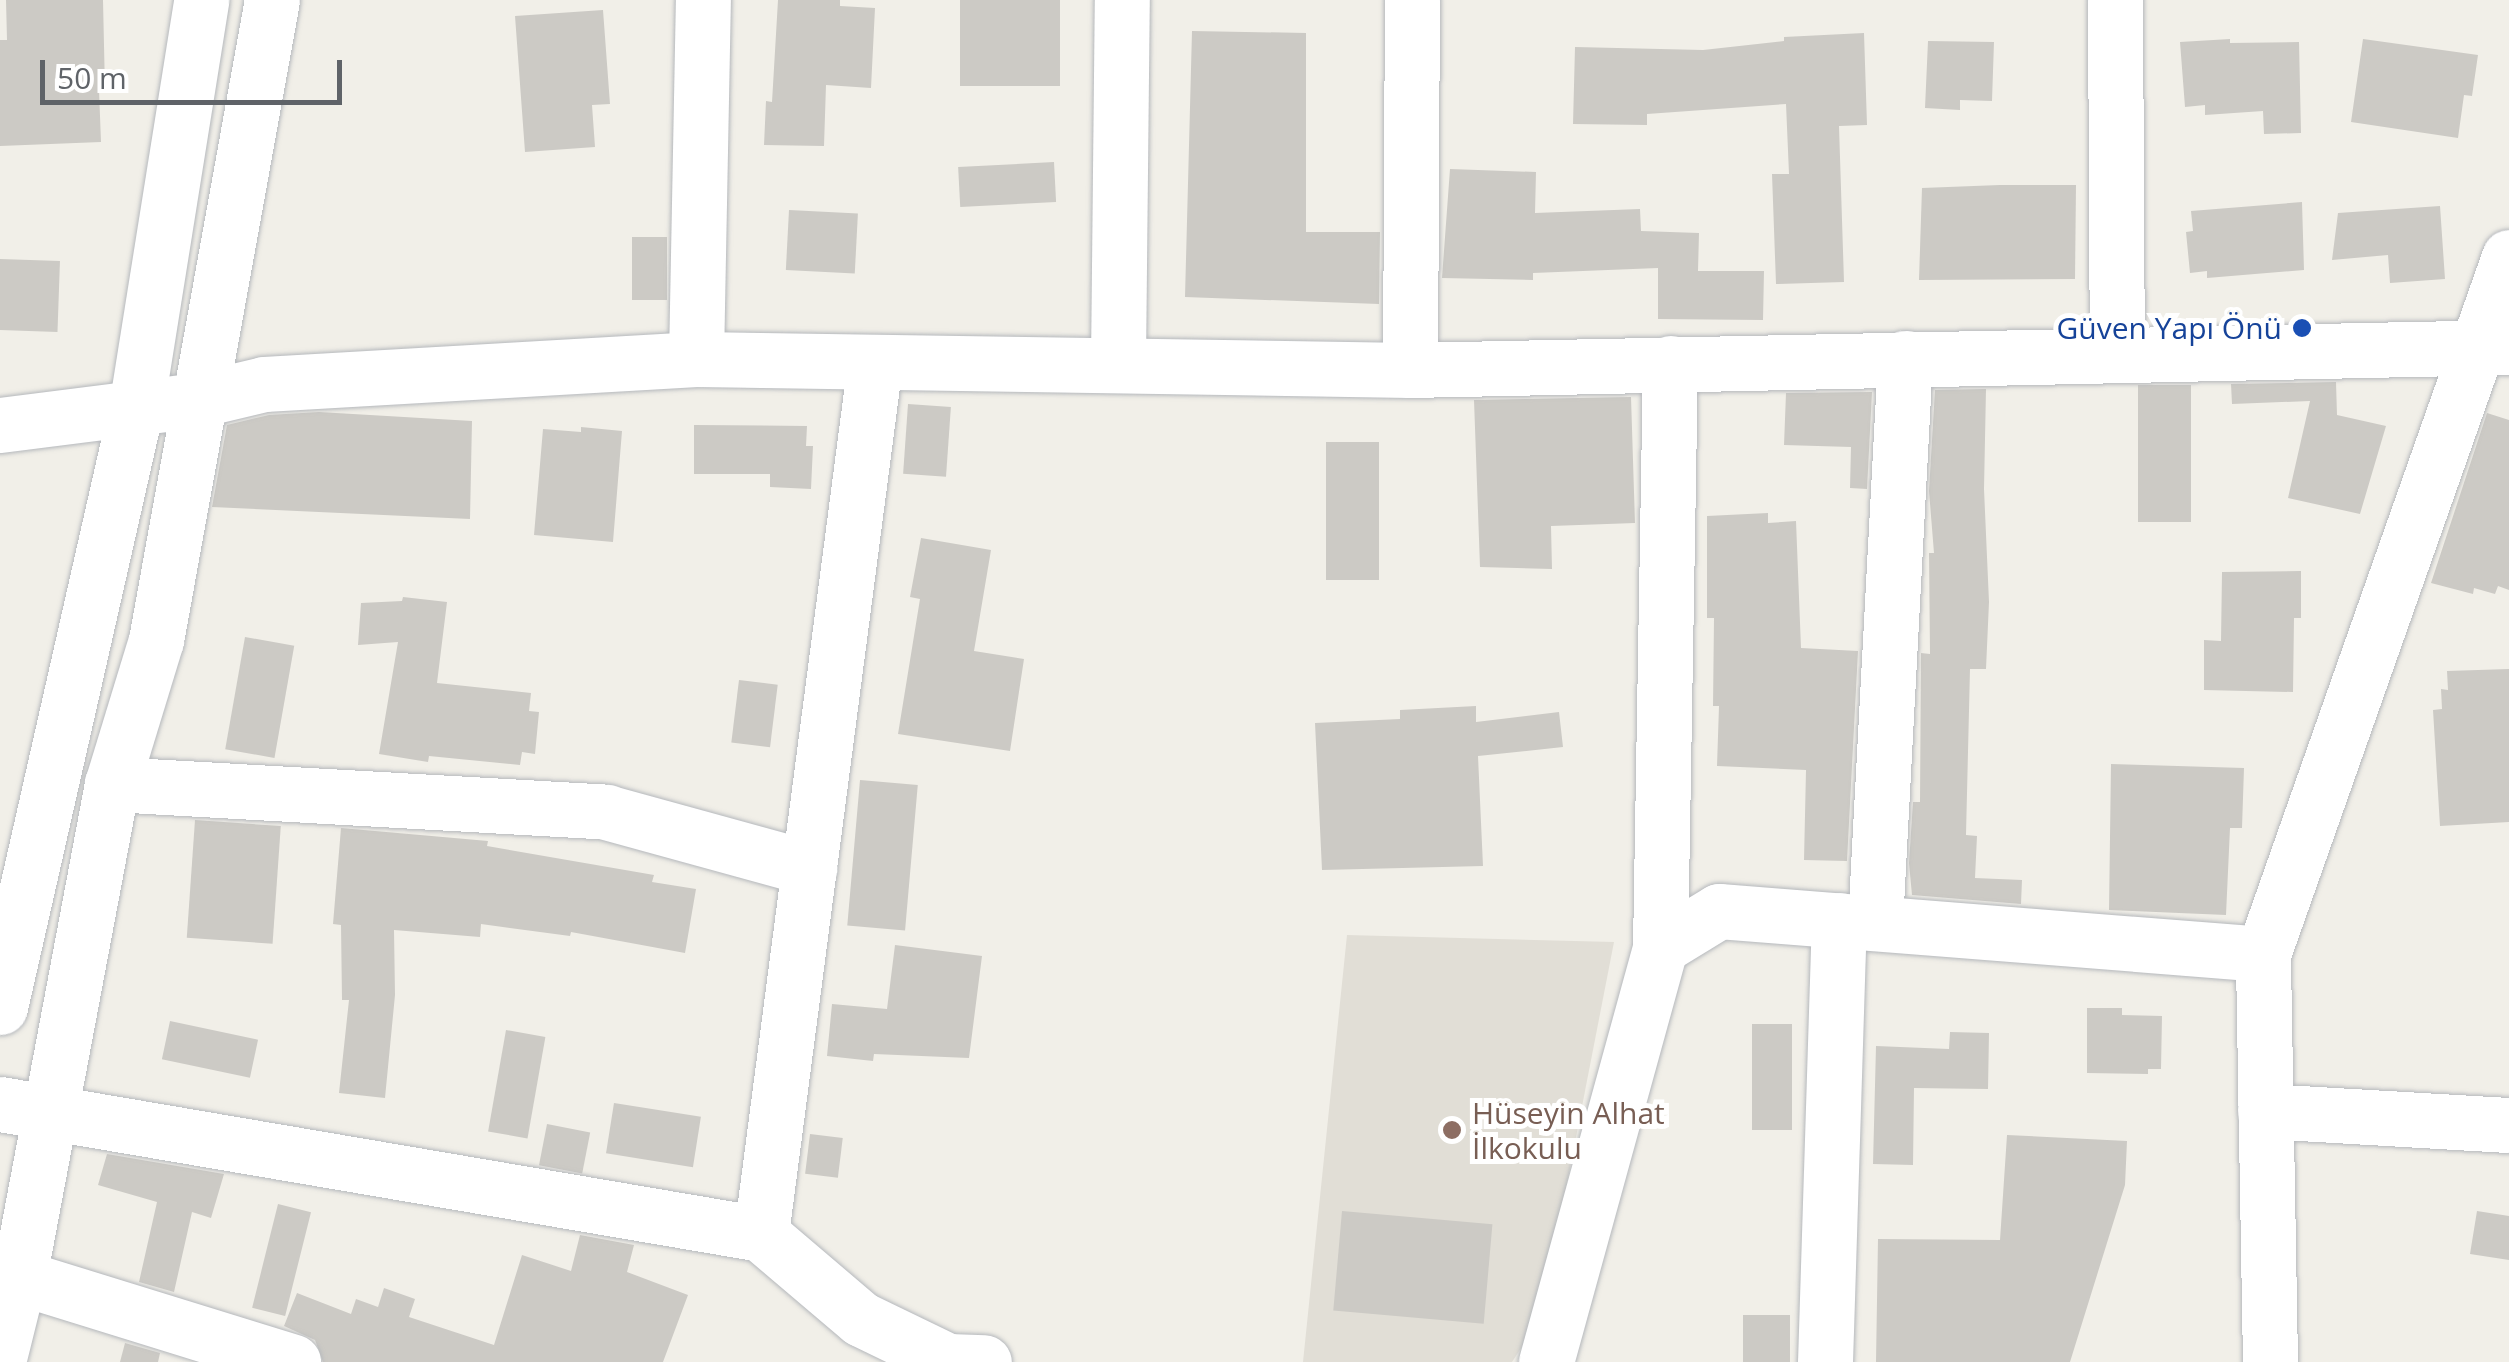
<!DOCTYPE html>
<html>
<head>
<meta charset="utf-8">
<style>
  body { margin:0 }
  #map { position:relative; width:2509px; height:1362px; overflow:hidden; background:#f1efe8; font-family:"Open Sans",sans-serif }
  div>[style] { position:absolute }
  .education>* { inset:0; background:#e1ded6 }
  .building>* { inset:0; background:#cccac5; transform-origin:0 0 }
  .roads { filter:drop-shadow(0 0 2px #b5b8bc) drop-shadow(0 0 2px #b5b8bc) }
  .minor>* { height:55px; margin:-27.5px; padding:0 27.5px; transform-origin:27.5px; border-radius:27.5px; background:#fff }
  .dots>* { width:28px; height:28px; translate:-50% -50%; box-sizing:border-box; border:5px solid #fff; border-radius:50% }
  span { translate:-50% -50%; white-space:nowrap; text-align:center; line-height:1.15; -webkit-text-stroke:10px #fff; paint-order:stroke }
  .transit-label { font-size:30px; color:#164399 }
  .right { translate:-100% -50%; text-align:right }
  .education-label { font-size:30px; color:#785e54 }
  .left { translate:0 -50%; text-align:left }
  .scale { position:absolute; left:40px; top:60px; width:302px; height:45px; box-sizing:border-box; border:5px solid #5f6368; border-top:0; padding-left:12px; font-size:30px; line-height:35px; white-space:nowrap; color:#5f6368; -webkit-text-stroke:8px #fff; paint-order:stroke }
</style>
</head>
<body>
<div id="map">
  <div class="education">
    <div style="clip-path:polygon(1347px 935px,1614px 942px,1541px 1317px,1512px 1362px,1303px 1362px)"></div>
  </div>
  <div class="building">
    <div style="clip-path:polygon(6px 0,103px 0,105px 90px,99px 90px,101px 142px,0 146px,0 40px,7px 40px)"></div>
    <div style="clip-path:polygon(778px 0,840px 0,840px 6px,875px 8px,871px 88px,826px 85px,824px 146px,764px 145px,766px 101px,772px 102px)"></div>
    <div style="left:960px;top:0;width:100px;height:86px"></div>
    <div style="clip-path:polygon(603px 10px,610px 104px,592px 105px,595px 147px,525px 152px,515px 16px)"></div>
    <div style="clip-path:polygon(1192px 31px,1306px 33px,1306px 232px,1380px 232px,1379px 304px,1185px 297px)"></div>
    <div style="clip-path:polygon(1864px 33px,1867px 125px,1839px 126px,1844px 282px,1776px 284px,1772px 174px,1789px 174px,1786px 104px,1647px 114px,1647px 125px,1573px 124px,1575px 47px,1703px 50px,1784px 41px,1784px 37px)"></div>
    <div style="clip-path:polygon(2230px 39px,2230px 43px,2299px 42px,2301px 133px,2264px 134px,2263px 111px,2205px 115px,2205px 105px,2185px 107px,2180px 42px)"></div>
    <div style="clip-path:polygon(2363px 39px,2478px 55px,2472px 96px,2464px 95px,2458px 138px,2351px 122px)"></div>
    <div style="clip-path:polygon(1928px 41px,1994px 42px,1992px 101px,1960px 100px,1960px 110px,1925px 108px)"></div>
    <div style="left:1054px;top:162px;width:40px;height:96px;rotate:87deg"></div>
    <div style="clip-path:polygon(1450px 169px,1536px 172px,1535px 213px,1640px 209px,1641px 231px,1699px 233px,1698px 271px,1764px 271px,1763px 320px,1658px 319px,1658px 268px,1533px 273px,1533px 280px,1442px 278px)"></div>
    <div style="clip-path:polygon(2000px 185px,2076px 185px,2075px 279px,1919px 280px,1922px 188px)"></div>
    <div style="clip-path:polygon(2302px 202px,2304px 270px,2207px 278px,2207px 271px,2190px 273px,2186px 232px,2193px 231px,2191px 211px)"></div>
    <div style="clip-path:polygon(2440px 206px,2445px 279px,2390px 283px,2388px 255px,2332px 260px,2338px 213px)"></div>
    <div style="left:789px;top:210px;width:69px;height:60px;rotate:3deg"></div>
    <div style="left:632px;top:237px;width:35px;height:63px"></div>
    <div style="left:0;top:259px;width:60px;height:71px;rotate:2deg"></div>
    <div style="clip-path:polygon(2336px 382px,2337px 415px,2386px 426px,2360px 514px,2288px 498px,2310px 401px,2232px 404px,2231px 384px)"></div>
    <div style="left:2191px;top:385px;width:137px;height:53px;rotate:90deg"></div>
    <div style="clip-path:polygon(1986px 389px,1984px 489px,1989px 602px,1986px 669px,1970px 669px,1966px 835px,1977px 836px,1975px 878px,2022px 880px,2021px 904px,1912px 895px,1909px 863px,1913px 802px,1920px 802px,1921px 653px,1930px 654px,1929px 553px,1934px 553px,1929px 491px,1935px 390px)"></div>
    <div style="clip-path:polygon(1872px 392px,1867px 489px,1850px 488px,1851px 447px,1784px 445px,1786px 393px)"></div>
    <div style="clip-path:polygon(1631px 397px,1635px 523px,1551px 526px,1552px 569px,1480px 567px,1474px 400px)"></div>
    <div style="left:908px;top:404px;width:43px;height:70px;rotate:4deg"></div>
    <div style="clip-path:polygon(319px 412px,472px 421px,470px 519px,212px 507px,227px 425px,269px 415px)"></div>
    <div style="clip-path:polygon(2487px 413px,2509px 420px,2509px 590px,2498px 586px,2495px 594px,2474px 588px,2473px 594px,2431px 583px)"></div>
    <div style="clip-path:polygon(694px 425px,807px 426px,806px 446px,813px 446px,811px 489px,770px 487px,770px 474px,694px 474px)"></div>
    <div style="clip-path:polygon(581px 427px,622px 431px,613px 542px,534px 535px,543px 429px,581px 432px)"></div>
    <div style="left:1326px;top:442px;width:53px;height:138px"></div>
    <div style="clip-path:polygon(1768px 513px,1768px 523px,1796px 521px,1801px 648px,1858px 651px,1847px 861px,1804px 860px,1806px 770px,1717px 766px,1719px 706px,1713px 706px,1714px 618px,1707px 618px,1707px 516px)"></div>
    <div style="clip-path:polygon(921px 538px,991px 550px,974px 651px,1024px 659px,1010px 751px,898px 734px,920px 599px,910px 597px)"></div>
    <div style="clip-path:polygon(2301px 571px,2301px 618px,2294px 618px,2293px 692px,2204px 690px,2204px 640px,2221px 641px,2222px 572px)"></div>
    <div style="clip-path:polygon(403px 597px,447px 602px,437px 683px,531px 693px,529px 711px,539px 712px,535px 754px,522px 752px,520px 765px,429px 756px,428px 762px,379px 754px,398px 642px,358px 645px,361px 603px,402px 601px)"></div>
    <div style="left:245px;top:637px;width:50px;height:114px;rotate:10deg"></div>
    <div style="clip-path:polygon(2509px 669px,2509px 822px,2440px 826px,2433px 710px,2442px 709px,2441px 689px,2448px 690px,2447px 671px)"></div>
    <div style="left:739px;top:680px;width:39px;height:63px;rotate:7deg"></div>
    <div style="clip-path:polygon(1476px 706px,1476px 722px,1559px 712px,1563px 747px,1478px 756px,1483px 866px,1322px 870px,1315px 723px,1400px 719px,1400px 710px)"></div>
    <div style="clip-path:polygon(2111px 764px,2244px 768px,2242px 828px,2230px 828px,2226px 915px,2109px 910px)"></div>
    <div style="left:860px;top:780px;width:58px;height:146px;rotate:5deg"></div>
    <div style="left:195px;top:820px;width:86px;height:118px;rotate:4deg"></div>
    <div style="clip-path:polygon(341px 828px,488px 841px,487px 846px,654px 875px,652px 882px,696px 889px,685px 953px,571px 932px,570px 936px,481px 924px,480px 937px,394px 930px,395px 995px,385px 1098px,339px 1093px,349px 1000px,342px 1000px,341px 925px,333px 924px)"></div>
    <div style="clip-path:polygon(895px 945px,982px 956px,969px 1058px,874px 1054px,873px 1061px,827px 1056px,832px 1004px,887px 1009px)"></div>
    <div style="clip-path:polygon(2087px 1008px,2122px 1008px,2122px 1015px,2162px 1016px,2161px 1069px,2148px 1069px,2148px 1074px,2087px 1073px)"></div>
    <div style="left:170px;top:1021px;width:90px;height:39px;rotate:12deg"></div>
    <div style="left:1752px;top:1024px;width:40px;height:106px"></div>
    <div style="left:506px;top:1030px;width:40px;height:103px;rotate:10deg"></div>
    <div style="clip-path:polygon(1950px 1032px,1989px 1033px,1988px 1089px,1914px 1088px,1913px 1165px,1873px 1164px,1876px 1046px,1949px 1049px)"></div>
    <div style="left:614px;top:1103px;width:88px;height:51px;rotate:9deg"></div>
    <div style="left:547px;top:1124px;width:44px;height:42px;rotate:11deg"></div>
    <div style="left:810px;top:1134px;width:33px;height:40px;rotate:7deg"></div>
    <div style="clip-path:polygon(2007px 1135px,2127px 1141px,2125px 1185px,2070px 1362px,1876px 1362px,1878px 1239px,2000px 1240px)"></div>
    <div style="clip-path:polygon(107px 1154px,224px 1174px,211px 1218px,192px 1212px,174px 1292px,139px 1282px,157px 1202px,98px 1185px)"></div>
    <div style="left:278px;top:1204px;width:34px;height:107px;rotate:14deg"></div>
    <div style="left:1342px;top:1211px;width:151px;height:100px;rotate:5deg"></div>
    <div style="clip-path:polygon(2477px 1211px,2509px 1216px,2509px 1260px,2470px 1254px)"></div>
    <div style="clip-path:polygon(580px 1235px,634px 1245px,627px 1272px,688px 1295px,663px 1362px,323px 1362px,315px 1340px,284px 1326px,297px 1293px,351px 1314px,356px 1299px,378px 1307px,384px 1288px,415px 1299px,409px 1317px,494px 1345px,522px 1255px,571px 1271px)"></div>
    <div style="left:1743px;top:1315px;width:47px;height:47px"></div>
    <div style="clip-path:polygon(125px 1343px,160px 1353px,158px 1362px,120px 1362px)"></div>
  </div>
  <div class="roads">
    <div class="minor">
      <div style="left:2115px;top:0;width:353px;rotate:89.7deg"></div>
      <div style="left:696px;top:359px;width:359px;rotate:-88.9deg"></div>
      <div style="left:1118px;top:362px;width:362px;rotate:-89.4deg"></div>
      <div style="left:1410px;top:370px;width:370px;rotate:-89.7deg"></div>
      <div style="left:0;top:425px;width:199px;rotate:-7.2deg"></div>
      <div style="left:197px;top:400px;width:69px;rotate:-13.4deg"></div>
      <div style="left:264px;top:384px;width:433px;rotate:-3.3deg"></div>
      <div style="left:696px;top:359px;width:714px;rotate:0.88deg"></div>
      <div style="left:1410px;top:370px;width:1099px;rotate:-1.2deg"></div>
      <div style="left:112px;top:784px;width:495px;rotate:3.2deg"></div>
      <div style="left:606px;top:812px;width:211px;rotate:15.4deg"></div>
      <div style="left:1875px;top:923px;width:566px;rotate:-86.96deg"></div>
      <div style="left:1660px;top:947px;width:584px;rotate:-89.02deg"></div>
      <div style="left:0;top:1007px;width:614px;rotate:-77.21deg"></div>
      <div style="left:136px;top:408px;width:413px;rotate:-80.9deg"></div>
      <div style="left:0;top:1104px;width:772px;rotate:9.69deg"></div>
      <div style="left:761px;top:1234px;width:131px;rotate:40.4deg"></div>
      <div style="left:861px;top:1319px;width:97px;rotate:25.8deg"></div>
      <div style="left:948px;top:1361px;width:36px;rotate:2deg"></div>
      <div style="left:2265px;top:1111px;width:244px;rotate:3.3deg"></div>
      <div style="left:761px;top:1234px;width:879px;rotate:-82.55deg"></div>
      <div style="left:19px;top:1277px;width:287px;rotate:17.2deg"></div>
      <div style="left:0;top:1354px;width:79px;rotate:-76.1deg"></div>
      <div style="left:19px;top:1277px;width:502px;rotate:-79.32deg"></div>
      <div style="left:112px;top:784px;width:151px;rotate:-73deg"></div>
      <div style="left:156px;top:640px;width:650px;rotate:-79.73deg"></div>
      <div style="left:1546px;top:1362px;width:430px;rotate:-74.6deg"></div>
      <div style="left:1660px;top:947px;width:69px;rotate:-31.4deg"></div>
      <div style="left:1719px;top:911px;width:546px;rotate:4.52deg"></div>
      <div style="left:1825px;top:1362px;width:442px;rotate:-88.2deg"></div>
      <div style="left:2270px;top:1362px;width:408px;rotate:-91deg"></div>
      <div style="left:2263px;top:954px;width:739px;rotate:-70.56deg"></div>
    </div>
  </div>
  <div class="dots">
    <div style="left:2302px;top:328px;background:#1a4fb4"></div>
    <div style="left:1452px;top:1130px;background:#8d6e63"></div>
  </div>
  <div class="transit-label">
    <span class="right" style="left:2282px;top:328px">Güven Yapı Önü</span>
  </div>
  <div class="education-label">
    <span class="left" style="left:1472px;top:1130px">Hüseyin Alhat<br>İlkokulu</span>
  </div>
  <div class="scale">50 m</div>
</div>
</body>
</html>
